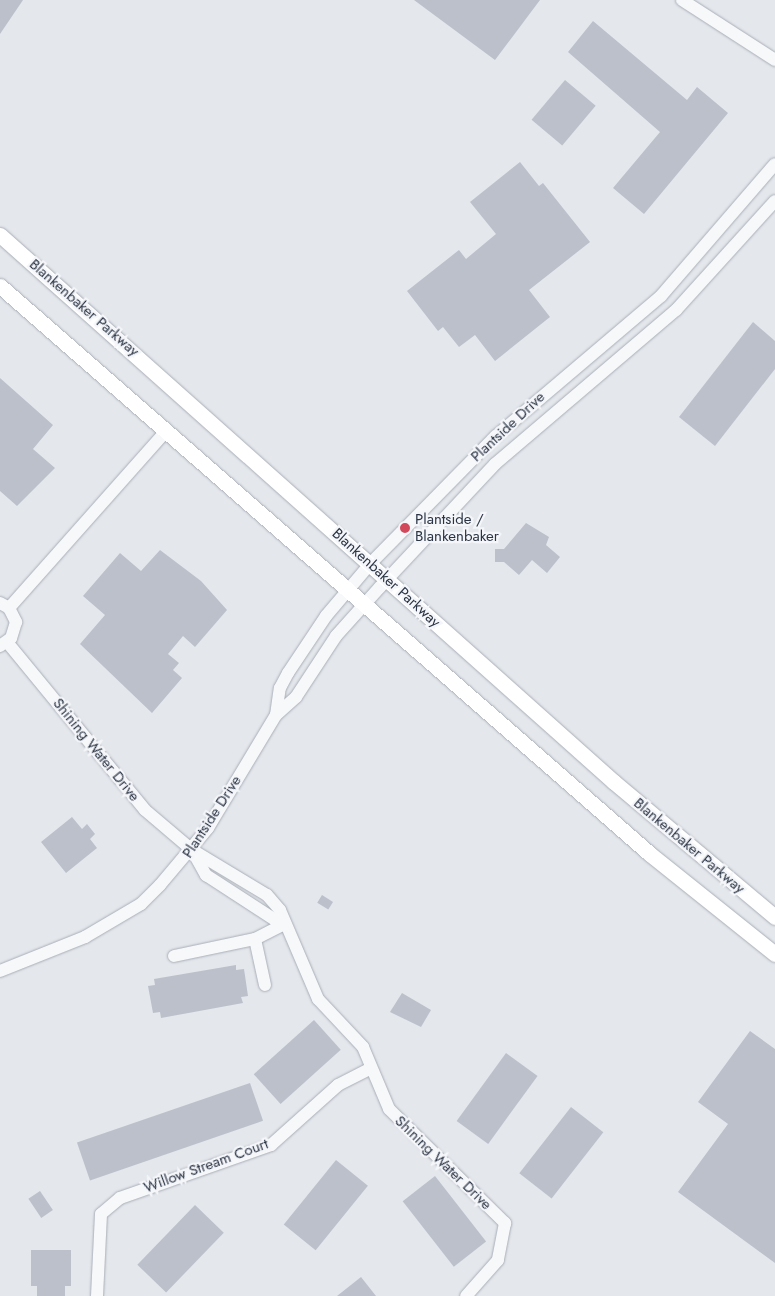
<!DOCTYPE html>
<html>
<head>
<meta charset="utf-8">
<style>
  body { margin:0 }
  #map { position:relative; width:775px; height:1296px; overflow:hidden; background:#e4e7ec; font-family:Jost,sans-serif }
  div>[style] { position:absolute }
  .building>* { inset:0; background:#bbc0ca; transform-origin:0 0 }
  .roads { filter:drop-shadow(0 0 1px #a9aeb7) drop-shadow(0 0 1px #a9aeb7) }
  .minor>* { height:12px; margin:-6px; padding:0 6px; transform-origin:6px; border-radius:6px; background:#f7f8fa }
  .major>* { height:15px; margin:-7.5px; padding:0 7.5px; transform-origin:7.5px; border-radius:7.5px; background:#fff }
  .dots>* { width:14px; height:14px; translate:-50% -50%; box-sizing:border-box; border:2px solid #f4f6f9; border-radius:50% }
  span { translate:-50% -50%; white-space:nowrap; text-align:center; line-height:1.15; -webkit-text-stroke:4.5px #f4f6f9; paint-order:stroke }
  .street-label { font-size:15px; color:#2b3445 }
  .poi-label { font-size:15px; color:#2b3445 }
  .left { translate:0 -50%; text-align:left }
</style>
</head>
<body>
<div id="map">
  <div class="building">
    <div style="clip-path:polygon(0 0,23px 0,0 34px)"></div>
    <div style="clip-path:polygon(414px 0,540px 0,495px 60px)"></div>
    <div style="clip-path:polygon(593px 21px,687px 100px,697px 87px,728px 113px,644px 214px,613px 188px,660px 132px,568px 52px)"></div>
    <div style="left:565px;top:80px;width:40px;height:52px;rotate:40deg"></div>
    <div style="clip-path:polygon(520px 162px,539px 186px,543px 183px,590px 242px,529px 290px,550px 317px,495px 361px,475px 335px,459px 347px,443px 327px,438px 331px,407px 291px,459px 250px,466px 259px,496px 234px,470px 202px)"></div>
    <div style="clip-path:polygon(753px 322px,775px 341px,775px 369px,715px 446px,679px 417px)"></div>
    <div style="clip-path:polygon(0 378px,53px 425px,33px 449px,55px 468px,17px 506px,0 491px)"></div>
    <div style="clip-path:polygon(526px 523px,549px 537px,546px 545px,560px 557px,547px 573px,532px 560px,519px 575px,504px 562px,495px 562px,495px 549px,504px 549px)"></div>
    <div style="clip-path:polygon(160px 550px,201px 581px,227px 610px,195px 647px,183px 636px,168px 654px,179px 663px,173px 670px,182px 678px,152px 713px,80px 644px,105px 615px,83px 596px,120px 553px,141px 571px)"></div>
    <div style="clip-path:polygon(72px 817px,82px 829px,87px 824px,95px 834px,90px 839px,97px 848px,66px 873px,41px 842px)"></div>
    <div style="left:322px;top:895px;width:13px;height:9px;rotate:32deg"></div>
    <div style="clip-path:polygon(236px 965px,236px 970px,244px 969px,248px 996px,241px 997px,243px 1003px,161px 1018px,160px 1012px,153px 1013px,148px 986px,155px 985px,154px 979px)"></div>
    <div style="clip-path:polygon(402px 993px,431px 1010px,421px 1027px,390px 1012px)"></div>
    <div style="left:314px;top:1020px;width:40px;height:81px;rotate:48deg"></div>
    <div style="clip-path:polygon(750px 1031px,775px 1049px,775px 1263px,678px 1192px,728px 1124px,698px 1102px)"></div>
    <div style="left:506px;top:1053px;width:39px;height:84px;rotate:36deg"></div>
    <div style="left:250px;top:1083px;width:40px;height:183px;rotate:71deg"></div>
    <div style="left:571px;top:1107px;width:41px;height:84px;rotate:38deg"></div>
    <div style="left:336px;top:1160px;width:41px;height:83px;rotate:39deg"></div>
    <div style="left:435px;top:1176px;width:83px;height:41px;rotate:52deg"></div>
    <div style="left:40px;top:1191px;width:23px;height:14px;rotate:56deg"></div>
    <div style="left:195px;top:1205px;width:40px;height:83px;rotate:44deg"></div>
    <div style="clip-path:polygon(31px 1250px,71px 1250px,71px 1286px,65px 1286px,65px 1296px,37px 1296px,37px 1286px,31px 1286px)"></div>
    <div style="clip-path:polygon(361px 1277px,376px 1296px,337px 1296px)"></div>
  </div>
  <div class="roads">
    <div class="minor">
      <div style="left:682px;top:0;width:111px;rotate:32.8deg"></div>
      <div style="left:0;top:603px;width:10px;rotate:29deg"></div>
      <div style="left:9px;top:608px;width:16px;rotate:63deg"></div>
      <div style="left:16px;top:622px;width:17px;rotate:107deg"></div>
      <div style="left:11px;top:638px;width:14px;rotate:144deg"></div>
      <div style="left:9px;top:608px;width:235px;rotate:-48.4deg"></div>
      <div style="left:7px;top:642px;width:217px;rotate:50.6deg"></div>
      <div style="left:145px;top:810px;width:62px;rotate:40.4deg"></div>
      <div style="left:192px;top:850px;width:87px;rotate:31deg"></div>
      <div style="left:267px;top:895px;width:20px;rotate:49deg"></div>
      <div style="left:280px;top:910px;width:97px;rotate:66.9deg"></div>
      <div style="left:318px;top:999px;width:66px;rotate:46.8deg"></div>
      <div style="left:363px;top:1047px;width:67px;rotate:67.2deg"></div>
      <div style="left:389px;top:1109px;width:163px;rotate:44.5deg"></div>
      <div style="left:505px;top:1223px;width:38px;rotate:101deg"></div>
      <div style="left:498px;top:1260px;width:48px;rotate:131.6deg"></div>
      <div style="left:276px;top:715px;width:27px;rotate:-82deg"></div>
      <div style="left:280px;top:688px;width:17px;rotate:-62deg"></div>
      <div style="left:288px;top:673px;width:69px;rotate:-56.3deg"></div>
      <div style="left:326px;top:616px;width:70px;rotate:-49.7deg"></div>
      <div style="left:371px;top:563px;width:178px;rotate:-45.5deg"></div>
      <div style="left:496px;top:436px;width:216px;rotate:-40.3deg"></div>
      <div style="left:661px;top:296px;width:174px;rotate:-49.2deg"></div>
      <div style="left:192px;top:850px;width:29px;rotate:61deg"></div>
      <div style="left:206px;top:875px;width:92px;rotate:33deg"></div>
      <div style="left:174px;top:956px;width:83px;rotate:-11.9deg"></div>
      <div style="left:0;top:971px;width:92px;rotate:-21.8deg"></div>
      <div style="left:85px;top:937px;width:65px;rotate:-30.5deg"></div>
      <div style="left:141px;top:904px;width:27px;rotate:-45deg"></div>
      <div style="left:160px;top:885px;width:75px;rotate:-49.9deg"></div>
      <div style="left:208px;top:828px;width:132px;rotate:-59deg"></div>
      <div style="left:276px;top:715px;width:27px;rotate:-42deg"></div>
      <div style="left:296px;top:697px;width:73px;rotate:-56.7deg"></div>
      <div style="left:336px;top:636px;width:66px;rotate:-48.1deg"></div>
      <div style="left:380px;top:587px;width:168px;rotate:-46.9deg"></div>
      <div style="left:495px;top:464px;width:238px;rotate:-40.4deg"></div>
      <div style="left:676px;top:310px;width:147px;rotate:-47.8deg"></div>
      <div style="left:265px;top:985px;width:47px;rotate:-102.3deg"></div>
      <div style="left:255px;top:939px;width:31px;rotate:-27deg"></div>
      <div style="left:97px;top:1296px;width:82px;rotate:-87.2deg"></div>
      <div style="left:101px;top:1214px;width:25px;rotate:-40deg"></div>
      <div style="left:120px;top:1198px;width:160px;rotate:-19.3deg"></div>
      <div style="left:271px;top:1145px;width:90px;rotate:-41.8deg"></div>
      <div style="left:338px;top:1085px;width:35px;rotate:-27deg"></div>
    </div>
    <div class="major">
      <div style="left:0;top:235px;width:822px;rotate:41.7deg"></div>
      <div style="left:614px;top:782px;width:210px;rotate:40deg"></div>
      <div style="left:0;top:286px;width:863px;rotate:41.15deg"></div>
      <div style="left:650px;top:854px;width:160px;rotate:38.7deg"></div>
    </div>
  </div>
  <div class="dots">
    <div style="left:405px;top:528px;background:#d1495b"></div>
  </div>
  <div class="street-label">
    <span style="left:84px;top:308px;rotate:41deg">Blankenbaker Parkway</span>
    <span style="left:508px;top:427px;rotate:-43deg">Plantside Drive</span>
    <span style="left:386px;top:578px;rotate:42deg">Blankenbaker Parkway</span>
    <span style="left:96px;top:750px;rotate:51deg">Shining Water Drive</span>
    <span style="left:212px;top:817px;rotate:-57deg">Plantside Drive</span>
    <span style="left:689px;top:846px;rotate:40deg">Blankenbaker Parkway</span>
    <span style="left:443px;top:1163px;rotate:44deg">Shining Water Drive</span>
    <span style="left:206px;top:1166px;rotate:-20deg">Willow Stream Court</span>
  </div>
  <div class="poi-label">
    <span class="left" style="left:415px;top:528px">Plantside /<br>Blankenbaker</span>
  </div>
</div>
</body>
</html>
